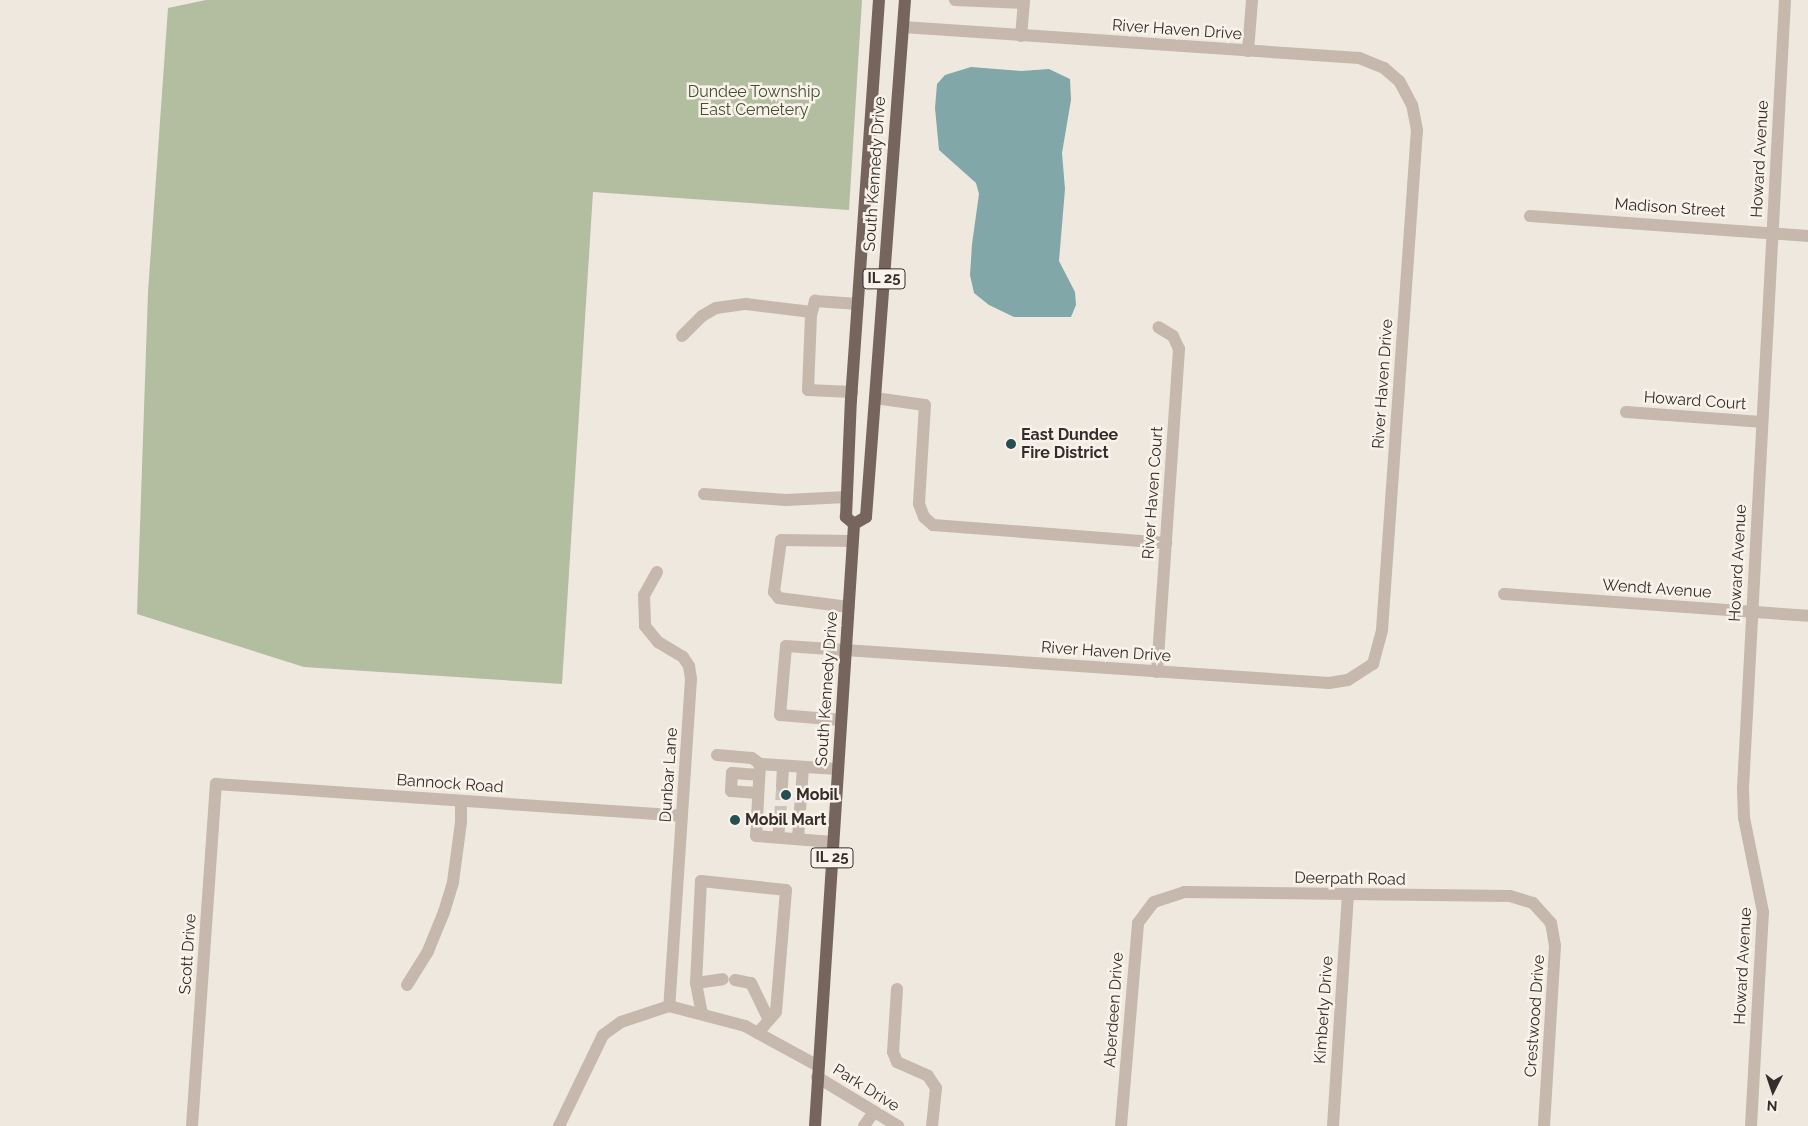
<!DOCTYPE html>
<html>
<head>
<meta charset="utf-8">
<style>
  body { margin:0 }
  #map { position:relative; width:1808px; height:1126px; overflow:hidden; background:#efe8de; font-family:Raleway,sans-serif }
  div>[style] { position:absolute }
  .green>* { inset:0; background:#b3bda0 }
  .water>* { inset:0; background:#81a7a9 }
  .minor-tunnel>* { height:12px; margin-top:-6px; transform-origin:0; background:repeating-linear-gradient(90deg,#cac3ba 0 12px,transparent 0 18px) }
  .minor>* { height:12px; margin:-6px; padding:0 6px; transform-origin:6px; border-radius:6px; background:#c6b8ac }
  .major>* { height:12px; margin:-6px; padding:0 6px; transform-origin:6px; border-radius:6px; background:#75655d }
  .dots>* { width:14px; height:14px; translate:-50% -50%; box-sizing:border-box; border:2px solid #f8f2ea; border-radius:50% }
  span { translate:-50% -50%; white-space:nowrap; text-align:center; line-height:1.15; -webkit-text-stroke:5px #f8f2ea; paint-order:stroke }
  .shield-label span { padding:1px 4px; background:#f8f2ea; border:1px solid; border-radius:4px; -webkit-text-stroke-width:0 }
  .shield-label { font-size:15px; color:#352d2a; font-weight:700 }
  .street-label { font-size:16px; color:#352d2a }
  .park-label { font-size:16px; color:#445030 }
  .poi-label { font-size:16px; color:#352d2a; font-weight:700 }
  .left { translate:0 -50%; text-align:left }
  .north { position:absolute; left:1748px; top:1066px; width:50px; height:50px; -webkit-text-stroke:4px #f8f2ea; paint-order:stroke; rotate:184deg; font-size:14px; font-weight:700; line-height:20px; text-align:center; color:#352d2a }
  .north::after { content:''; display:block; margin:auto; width:18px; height:22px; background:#352d2a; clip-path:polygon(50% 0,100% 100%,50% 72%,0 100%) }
</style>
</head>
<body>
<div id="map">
  <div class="green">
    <div style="clip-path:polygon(206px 0,862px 0,849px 210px,593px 192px,562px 684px,304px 667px,137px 614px,148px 292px,168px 8px)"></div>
  </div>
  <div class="water">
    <div style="clip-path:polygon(971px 67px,1021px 71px,1049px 69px,1070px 79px,1071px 100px,1062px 153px,1065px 189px,1059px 261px,1075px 292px,1076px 305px,1071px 317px,1014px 317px,989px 305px,974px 293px,970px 275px,972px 244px,979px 194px,976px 183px,939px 150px,935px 108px,937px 84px,945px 75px)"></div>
  </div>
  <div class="minor-tunnel">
    <div style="left:780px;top:818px;width:32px;rotate:-86deg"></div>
  </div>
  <div class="minor">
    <div style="left:955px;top:0;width:68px;rotate:2.5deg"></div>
    <div style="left:1021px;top:36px;width:36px;rotate:-85deg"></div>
    <div style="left:1248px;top:51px;width:51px;rotate:-85.5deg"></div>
    <div style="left:1530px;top:216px;width:279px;rotate:4.1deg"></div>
    <div style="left:682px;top:336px;width:28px;rotate:-45deg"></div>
    <div style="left:702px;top:316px;width:16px;rotate:-30deg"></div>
    <div style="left:716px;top:308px;width:30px;rotate:-8deg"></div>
    <div style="left:746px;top:304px;width:66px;rotate:6.9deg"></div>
    <div style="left:852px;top:392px;width:44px;rotate:-177.4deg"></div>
    <div style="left:808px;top:390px;width:75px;rotate:-87.7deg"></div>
    <div style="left:811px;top:315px;width:15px;rotate:-74deg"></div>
    <div style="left:815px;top:301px;width:43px;rotate:4deg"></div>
    <div style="left:875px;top:398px;width:50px;rotate:8deg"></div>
    <div style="left:925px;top:405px;width:99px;rotate:93.5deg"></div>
    <div style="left:919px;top:504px;width:14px;rotate:69deg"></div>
    <div style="left:924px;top:517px;width:12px;rotate:42deg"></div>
    <div style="left:933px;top:525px;width:234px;rotate:4.4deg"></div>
    <div style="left:1626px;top:412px;width:135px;rotate:4.2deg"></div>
    <div style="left:704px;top:494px;width:82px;rotate:4.2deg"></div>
    <div style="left:786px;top:500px;width:61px;rotate:-2.8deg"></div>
    <div style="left:657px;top:572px;width:26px;rotate:119deg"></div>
    <div style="left:644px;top:595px;width:31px;rotate:88deg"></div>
    <div style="left:645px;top:626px;width:21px;rotate:51deg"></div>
    <div style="left:658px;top:642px;width:29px;rotate:31deg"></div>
    <div style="left:683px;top:657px;width:11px;rotate:56deg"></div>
    <div style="left:689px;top:666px;width:13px;rotate:81deg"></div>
    <div style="left:691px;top:679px;width:328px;rotate:93.8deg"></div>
    <div style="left:1504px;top:594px;width:305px;rotate:4.1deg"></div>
    <div style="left:849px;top:607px;width:71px;rotate:-172.7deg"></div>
    <div style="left:779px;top:598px;width:8px;rotate:-130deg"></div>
    <div style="left:774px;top:592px;width:52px;rotate:-82.3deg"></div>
    <div style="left:781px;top:540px;width:72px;rotate:0.8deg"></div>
    <div style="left:1157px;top:672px;width:324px;rotate:-86.1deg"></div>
    <div style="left:1179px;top:349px;width:14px;rotate:-115deg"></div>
    <div style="left:1173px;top:336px;width:17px;rotate:-149deg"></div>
    <div style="left:841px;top:720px;width:61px;rotate:-175.3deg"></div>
    <div style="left:780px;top:715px;width:69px;rotate:-85deg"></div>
    <div style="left:786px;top:646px;width:544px;rotate:3.9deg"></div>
    <div style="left:1329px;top:683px;width:19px;rotate:-9deg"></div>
    <div style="left:1348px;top:680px;width:30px;rotate:-33deg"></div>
    <div style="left:1373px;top:664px;width:35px;rotate:-75deg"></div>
    <div style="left:1382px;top:630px;width:501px;rotate:-86deg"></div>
    <div style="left:1417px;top:130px;width:25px;rotate:-101deg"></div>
    <div style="left:1412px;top:105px;width:27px;rotate:-118deg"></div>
    <div style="left:1399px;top:81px;width:20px;rotate:-139deg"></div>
    <div style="left:1384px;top:68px;width:27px;rotate:-158deg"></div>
    <div style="left:1359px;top:58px;width:457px;rotate:-176.1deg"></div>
    <div style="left:717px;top:755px;width:35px;rotate:5deg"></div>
    <div style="left:752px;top:758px;width:10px;rotate:37deg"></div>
    <div style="left:782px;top:786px;width:20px;rotate:-87deg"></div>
    <div style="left:758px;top:793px;width:27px;rotate:-176deg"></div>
    <div style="left:731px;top:791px;width:18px;rotate:-87deg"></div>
    <div style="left:732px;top:773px;width:27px;rotate:4deg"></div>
    <div style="left:778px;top:837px;width:19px;rotate:-84deg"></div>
    <div style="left:798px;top:839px;width:72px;rotate:-86deg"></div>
    <div style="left:833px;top:842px;width:77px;rotate:-175.5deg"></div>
    <div style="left:756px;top:836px;width:72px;rotate:-86.8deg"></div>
    <div style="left:760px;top:764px;width:78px;rotate:3.7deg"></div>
    <div style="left:735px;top:980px;width:16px;rotate:11deg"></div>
    <div style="left:751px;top:983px;width:41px;rotate:64.1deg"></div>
    <div style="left:696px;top:983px;width:27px;rotate:-8deg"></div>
    <div style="left:407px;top:985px;width:40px;rotate:-58deg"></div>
    <div style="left:428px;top:951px;width:42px;rotate:-67.7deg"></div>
    <div style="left:444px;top:912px;width:31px;rotate:-73deg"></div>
    <div style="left:453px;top:882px;width:61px;rotate:-82.4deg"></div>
    <div style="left:461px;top:822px;width:20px;rotate:-90deg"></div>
    <div style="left:897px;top:989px;width:63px;rotate:93.6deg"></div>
    <div style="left:893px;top:1052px;width:11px;rotate:68deg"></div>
    <div style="left:897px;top:1062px;width:34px;rotate:24deg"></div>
    <div style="left:928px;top:1076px;width:14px;rotate:56deg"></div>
    <div style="left:936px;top:1088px;width:38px;rotate:96deg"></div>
    <div style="left:702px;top:1014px;width:32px;rotate:-101deg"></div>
    <div style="left:696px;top:983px;width:102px;rotate:-87.2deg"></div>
    <div style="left:701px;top:881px;width:85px;rotate:6deg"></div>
    <div style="left:786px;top:890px;width:122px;rotate:94.7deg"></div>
    <div style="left:776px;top:1012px;width:28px;rotate:131deg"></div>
    <div style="left:817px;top:1077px;width:95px;rotate:31.2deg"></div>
    <div style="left:192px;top:1126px;width:343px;rotate:-86deg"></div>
    <div style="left:216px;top:784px;width:467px;rotate:3.9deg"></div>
    <div style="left:559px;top:1126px;width:101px;rotate:-64.2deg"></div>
    <div style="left:603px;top:1035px;width:22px;rotate:-36deg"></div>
    <div style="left:621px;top:1022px;width:51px;rotate:-18.4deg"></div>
    <div style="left:669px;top:1006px;width:79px;rotate:14.7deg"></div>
    <div style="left:745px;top:1026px;width:83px;rotate:28.7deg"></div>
    <div style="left:864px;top:1126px;width:16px;rotate:-55deg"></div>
    <div style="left:1121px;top:1126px;width:204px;rotate:-85.2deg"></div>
    <div style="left:1138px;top:923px;width:26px;rotate:-53deg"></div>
    <div style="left:1154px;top:902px;width:32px;rotate:-18deg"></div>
    <div style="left:1184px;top:892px;width:326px;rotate:0.7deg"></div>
    <div style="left:1510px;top:896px;width:24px;rotate:17deg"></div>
    <div style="left:1533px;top:903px;width:27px;rotate:48deg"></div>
    <div style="left:1551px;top:923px;width:23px;rotate:80deg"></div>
    <div style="left:1555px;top:946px;width:180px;rotate:93.5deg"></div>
    <div style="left:1333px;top:1126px;width:230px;rotate:-86.3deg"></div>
    <div style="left:1751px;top:1126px;width:214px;rotate:-86.8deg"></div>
    <div style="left:1763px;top:912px;width:96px;rotate:-101.4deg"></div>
    <div style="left:1744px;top:818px;width:30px;rotate:-92deg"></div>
    <div style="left:1743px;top:788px;width:789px;rotate:-86.95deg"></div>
  </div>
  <div class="major">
    <div style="left:854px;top:524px;width:14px;rotate:-30deg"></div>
    <div style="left:866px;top:517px;width:518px;rotate:-85.69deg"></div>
    <div style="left:854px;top:524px;width:11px;rotate:-139deg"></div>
    <div style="left:846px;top:517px;width:117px;rotate:-87.6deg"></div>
    <div style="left:851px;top:400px;width:401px;rotate:-86deg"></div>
    <div style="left:815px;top:1126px;width:603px;rotate:-86.29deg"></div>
  </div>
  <div class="dots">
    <div style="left:1011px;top:444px;background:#244e52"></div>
    <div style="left:786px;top:795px;background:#244e52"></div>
    <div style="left:735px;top:820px;background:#244e52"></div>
  </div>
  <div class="shield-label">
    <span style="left:884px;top:279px">IL 25</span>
    <span style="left:832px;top:858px">IL 25</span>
  </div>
  <div class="street-label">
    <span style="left:1177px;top:30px;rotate:4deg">River Haven Drive</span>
    <span style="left:1760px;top:159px;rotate:-87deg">Howard Avenue</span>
    <span style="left:875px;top:174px;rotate:-86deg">South Kennedy Drive</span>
    <span style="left:1670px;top:208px;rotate:4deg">Madison Street</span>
    <span style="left:1383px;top:384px;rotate:-86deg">River Haven Drive</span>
    <span style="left:1695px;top:401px;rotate:4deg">Howard Court</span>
    <span style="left:1153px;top:493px;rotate:-86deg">River Haven Court</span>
    <span style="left:1738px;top:563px;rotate:-87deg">Howard Avenue</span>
    <span style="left:1657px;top:589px;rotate:4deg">Wendt Avenue</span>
    <span style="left:1106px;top:652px;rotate:4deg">River Haven Drive</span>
    <span style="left:827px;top:689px;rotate:-86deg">South Kennedy Drive</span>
    <span style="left:669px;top:775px;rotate:-86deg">Dunbar Lane</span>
    <span style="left:450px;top:784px;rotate:4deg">Bannock Road</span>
    <span style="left:1350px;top:879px;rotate:1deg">Deerpath Road</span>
    <span style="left:188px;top:954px;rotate:-86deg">Scott Drive</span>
    <span style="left:1743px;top:966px;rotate:-87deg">Howard Avenue</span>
    <span style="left:1114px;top:1010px;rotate:-86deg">Aberdeen Drive</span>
    <span style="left:1324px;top:1010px;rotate:-86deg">Kimberly Drive</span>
    <span style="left:1535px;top:1016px;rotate:-86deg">Crestwood Drive</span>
    <span style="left:866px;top:1088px;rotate:32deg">Park Drive</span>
  </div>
  <div class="park-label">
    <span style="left:754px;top:101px">Dundee Township<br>East Cemetery</span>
  </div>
  <div class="poi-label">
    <span class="left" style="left:1021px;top:444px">East Dundee<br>Fire District</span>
    <span class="left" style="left:796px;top:795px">Mobil</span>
    <span class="left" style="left:745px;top:820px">Mobil Mart</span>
  </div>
  <div class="north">N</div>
</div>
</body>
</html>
